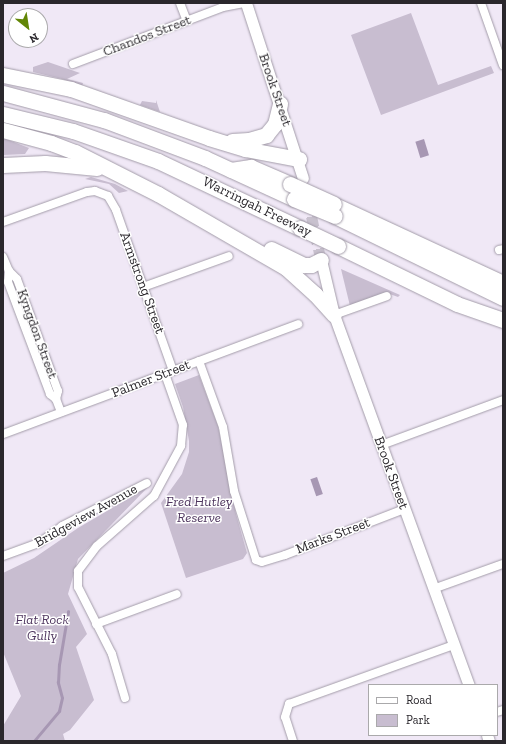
<!DOCTYPE html>
<html>
<head>
<meta charset="utf-8">
<style>
  body { margin:0 }
  #map { position:relative; width:506px; height:744px; overflow:hidden; background:#f0e8f6; font-family:"Zilla Slab",serif }
  div>[style] { position:absolute }
  .green>* { inset:0; background:#c8bdd0 }
  .water>* { inset:0; background:#a797b3; transform-origin:0 0 }
  .stream>* { height:2.5px; margin:-1.25px; padding:0 1.25px; transform-origin:1.25px; border-radius:1.25px; background:#a797b3 }
  .secondary-tunnel>* { height:11px; margin-top:-5.5px; transform-origin:0; background:repeating-linear-gradient(90deg,#c8c1ce 0 11px,transparent 0 16.5px) }
  .roads { filter:drop-shadow(0 0 1px #a39ca9) drop-shadow(0 0 1px #a39ca9) }
  .minor>* { height:8px; margin:-4px; padding:0 4px; transform-origin:4px; border-radius:4px; background:#fff }
  .secondary>* { height:11px; margin:-5.5px; padding:0 5.5px; transform-origin:5.5px; border-radius:5.5px; background:#fff }
  .motorway>* { height:15px; margin:-7.5px; padding:0 7.5px; transform-origin:7.5px; border-radius:7.5px; background:#fff }
  .bridges { filter:drop-shadow(0 0 1px #a39ca9) drop-shadow(0 0 1px #a39ca9) }
  .motorway-bridge>* { height:15px; margin:-7.5px; padding:0 7.5px; transform-origin:7.5px; border-radius:7.5px; background:#fff }
  span { translate:-50% -50%; white-space:nowrap; text-align:center; line-height:1.15; -webkit-text-stroke:3px #fff; paint-order:stroke }
  .street-label { font-size:14px; color:#2a272c }
  .park-label { font-size:14px; color:#4e355e; font-style:italic }
  .frame { position:absolute; inset:0; border:4px solid #2a272c; pointer-events:none }
  .legend { position:absolute; left:368px; top:684px; width:130px; height:52px; box-sizing:border-box; background:#fff; border:1px solid #aaa9ab; margin:0; padding:5px 7px; list-style:none; font-size:12px; color:#2a272c }
  .legend li { display:flex; align-items:center; gap:8px; height:20px }
  .legend b { width:20px; border:1px solid #aaa9ab }
  .north { position:absolute; left:8px; top:8px; width:40px; height:40px; box-sizing:border-box; background:#fff; border:1px solid #aaa9ab; border-radius:50%; rotate:150deg; font-size:11px; font-weight:700; line-height:16px; text-align:center; color:#2a272c }
  .north::after { content:''; display:block; margin:auto; width:14px; height:18px; background:#628606; clip-path:polygon(50% 0,100% 100%,50% 72%,0 100%) }
</style>
</head>
<body>
<div id="map">
  <div class="green">
    <div style="clip-path:polygon(411px 13px,438px 85px,491px 66px,494px 73px,381px 115px,351px 35px)"></div>
    <div style="clip-path:polygon(48px 62px,80px 73px,67px 79px,83px 83px,82px 87px,62px 79px,33px 72px,33px 67px)"></div>
    <div style="clip-path:polygon(142px 101px,156px 103px,156px 100px,160px 112px,140px 105px)"></div>
    <div style="clip-path:polygon(3px 138px,6px 139px,29px 148px,25px 154px,3px 155px)"></div>
    <div style="clip-path:polygon(91px 177px,115px 184px,128px 191px,119px 193px,109px 184px,85px 179px)"></div>
    <div style="clip-path:polygon(341px 269px,400px 295px,398px 297px,387px 293px,350px 306px)"></div>
    <div style="clip-path:polygon(199px 375px,218px 426px,236px 514px,247px 553px,243px 559px,186px 578px,161px 503px,182px 474px,189px 452px,189px 441px,183px 407px,175px 384px)"></div>
    <div style="clip-path:polygon(148px 487px,78px 559px,68px 594px,87px 634px,76px 647px,94px 700px,70px 730px,63px 734px,65px 741px,3px 741px,3px 726px,21px 696px,3px 652px,3px 573px,34px 558px,78px 528px)"></div>
  </div>
  <div class="water">
    <div style="left:424px;top:139px;width:17px;height:9px;rotate:73deg"></div>
    <div style="left:317px;top:477px;width:18px;height:7px;rotate:71deg"></div>
  </div>
  <div class="stream">
    <div style="left:34px;top:741px;width:39px;rotate:-50deg"></div>
    <div style="left:59px;top:711px;width:13px;rotate:-77deg"></div>
    <div style="left:62px;top:698px;width:16px;rotate:-105deg"></div>
    <div style="left:58px;top:683px;width:18px;rotate:-87deg"></div>
    <div style="left:59px;top:665px;width:54px;rotate:-80.4deg"></div>
  </div>
  <div class="secondary-tunnel">
    <div style="left:308px;top:200px;width:61px;rotate:77.8deg"></div>
  </div>
  <div class="roads">
    <div class="minor">
      <div style="left:180px;top:3px;width:19px;rotate:69deg"></div>
      <div style="left:481px;top:3px;width:66px;rotate:70.5deg"></div>
      <div style="left:73px;top:64px;width:160px;rotate:-20.8deg"></div>
      <div style="left:223px;top:7px;width:21px;rotate:-11deg"></div>
      <div style="left:3px;top:222px;width:89px;rotate:-19.7deg"></div>
      <div style="left:87px;top:192px;width:8px;rotate:-7deg"></div>
      <div style="left:95px;top:191px;width:14px;rotate:21deg"></div>
      <div style="left:108px;top:196px;width:16px;rotate:60deg"></div>
      <div style="left:116px;top:210px;width:171px;rotate:70.5deg"></div>
      <div style="left:499px;top:250px;width:4px;rotate:-14deg"></div>
      <div style="left:3px;top:257px;width:15px;rotate:67deg"></div>
      <div style="left:9px;top:271px;width:11px;rotate:45deg"></div>
      <div style="left:17px;top:279px;width:119px;rotate:69.9deg"></div>
      <div style="left:58px;top:391px;width:8px;rotate:104deg"></div>
      <div style="left:9px;top:271px;width:11px;rotate:95deg"></div>
      <div style="left:8px;top:282px;width:120px;rotate:69.4deg"></div>
      <div style="left:50px;top:394px;width:8px;rotate:40deg"></div>
      <div style="left:56px;top:399px;width:14px;rotate:69deg"></div>
      <div style="left:143px;top:287px;width:91px;rotate:-19.8deg"></div>
      <div style="left:334px;top:315px;width:56px;rotate:-19.7deg"></div>
      <div style="left:199px;top:361px;width:70px;rotate:70deg"></div>
      <div style="left:223px;top:427px;width:65px;rotate:80.2deg"></div>
      <div style="left:234px;top:491px;width:72px;rotate:72.3deg"></div>
      <div style="left:256px;top:560px;width:6px;rotate:18deg"></div>
      <div style="left:262px;top:562px;width:24px;rotate:-17deg"></div>
      <div style="left:285px;top:555px;width:128px;rotate:-21.1deg"></div>
      <div style="left:3px;top:434px;width:315px;rotate:-20.4deg"></div>
      <div style="left:381px;top:445px;width:130px;rotate:-20.2deg"></div>
      <div style="left:3px;top:556px;width:38px;rotate:-20deg"></div>
      <div style="left:39px;top:543px;width:29px;rotate:-36deg"></div>
      <div style="left:62px;top:526px;width:95px;rotate:-26.8deg"></div>
      <div style="left:433px;top:589px;width:74px;rotate:-19.7deg"></div>
      <div style="left:96px;top:624px;width:86px;rotate:-20.3deg"></div>
      <div style="left:125px;top:698px;width:46px;rotate:-106.5deg"></div>
      <div style="left:112px;top:654px;width:75px;rotate:-116.9deg"></div>
      <div style="left:78px;top:587px;width:16px;rotate:-90deg"></div>
      <div style="left:78px;top:571px;width:31px;rotate:-53deg"></div>
      <div style="left:97px;top:546px;width:76px;rotate:-41.3deg"></div>
      <div style="left:154px;top:496px;width:57px;rotate:-61.6deg"></div>
      <div style="left:181px;top:446px;width:21px;rotate:-85deg"></div>
      <div style="left:183px;top:425px;width:54px;rotate:-109.4deg"></div>
      <div style="left:497px;top:712px;width:6px;rotate:-18deg"></div>
      <div style="left:293px;top:741px;width:25px;rotate:-108deg"></div>
      <div style="left:285px;top:717px;width:14px;rotate:-73deg"></div>
      <div style="left:289px;top:704px;width:175px;rotate:-19.7deg"></div>
    </div>
    <div class="secondary">
      <div style="left:246px;top:3px;width:184px;rotate:72deg"></div>
      <div style="left:321px;top:260px;width:57px;rotate:76.7deg"></div>
      <div style="left:334px;top:315px;width:394px;rotate:70deg"></div>
      <div style="left:487px;top:735px;width:6px;rotate:72deg"></div>
    </div>
    <div class="motorway">
      <div style="left:3px;top:75px;width:69px;rotate:11.6deg"></div>
      <div style="left:71px;top:89px;width:146px;rotate:19.5deg"></div>
      <div style="left:209px;top:138px;width:38px;rotate:17deg"></div>
      <div style="left:245px;top:149px;width:55px;rotate:10.5deg"></div>
      <div style="left:3px;top:93px;width:105px;rotate:15deg"></div>
      <div style="left:104px;top:120px;width:108px;rotate:20.6deg"></div>
      <div style="left:205px;top:158px;width:98px;rotate:24.7deg"></div>
      <div style="left:3px;top:114px;width:72px;rotate:13.7deg"></div>
      <div style="left:73px;top:131px;width:90px;rotate:19.4deg"></div>
      <div style="left:158px;top:161px;width:157px;rotate:25.3deg"></div>
      <div style="left:3px;top:130px;width:50px;rotate:15.2deg"></div>
      <div style="left:51px;top:143px;width:26px;rotate:21deg"></div>
      <div style="left:75px;top:152px;width:93px;rotate:26.8deg"></div>
      <div style="left:158px;top:194px;width:148px;rotate:30deg"></div>
      <div style="left:286px;top:268px;width:39px;rotate:42deg"></div>
      <div style="left:315px;top:294px;width:28px;rotate:48deg"></div>
      <div style="left:232px;top:141px;width:17px;rotate:-3deg"></div>
      <div style="left:249px;top:140px;width:18px;rotate:-16deg"></div>
      <div style="left:266px;top:135px;width:14px;rotate:-51deg"></div>
      <div style="left:275px;top:124px;width:21px;rotate:-76deg"></div>
      <div style="left:3px;top:165px;width:42px;rotate:-2.7deg"></div>
      <div style="left:45px;top:163px;width:52px;rotate:5.5deg"></div>
      <div style="left:231px;top:170px;width:20px;rotate:-9deg"></div>
      <div style="left:251px;top:167px;width:43px;rotate:23.6deg"></div>
      <div style="left:337px;top:206px;width:183px;rotate:24.9deg"></div>
      <div style="left:335px;top:216px;width:187px;rotate:26deg"></div>
      <div style="left:338px;top:246px;width:132px;rotate:26deg"></div>
      <div style="left:457px;top:304px;width:49px;rotate:19.2deg"></div>
      <div style="left:271px;top:249px;width:37px;rotate:26deg"></div>
      <div style="left:304px;top:265px;width:7px"></div>
      <div style="left:311px;top:265px;width:11px;rotate:-27deg"></div>
    </div>
  </div>
  <div class="bridges">
    <div class="motorway-bridge">
      <div style="left:290px;top:184px;width:48px;rotate:24.4deg"></div>
      <div style="left:294px;top:199px;width:44px;rotate:22.5deg"></div>
      <div style="left:300px;top:228px;width:42px;rotate:25.3deg"></div>
    </div>
  </div>
  <div class="street-label">
    <span style="left:147px;top:36px;rotate:-21deg">Chandos Street</span>
    <span style="left:275px;top:90px;rotate:71deg">Brook Street</span>
    <span style="left:257px;top:207px;rotate:26deg">Warringah Freeway</span>
    <span style="left:142px;top:283px;rotate:70deg">Armstrong Street</span>
    <span style="left:37px;top:334px;rotate:70deg">Kyngdon Street</span>
    <span style="left:151px;top:379px;rotate:-21deg">Palmer Street</span>
    <span style="left:391px;top:473px;rotate:70deg">Brook Street</span>
    <span style="left:86px;top:516px;rotate:-29deg">Bridgeview Avenue</span>
    <span style="left:333px;top:536px;rotate:-21deg">Marks Street</span>
  </div>
  <div class="park-label">
    <span style="left:199px;top:510px">Fred Hutley<br>Reserve</span>
    <span style="left:42px;top:628px">Flat Rock<br>Gully</span>
  </div>
  <div class="frame"></div>
  <ul class="legend">
  <li><b style="height:5px;background:#fff"></b>Road</li>
  <li><b style="height:11px;background:#c8bdd0"></b>Park</li>
  </ul>
  <div class="north">N</div>
</div>
</body>
</html>
